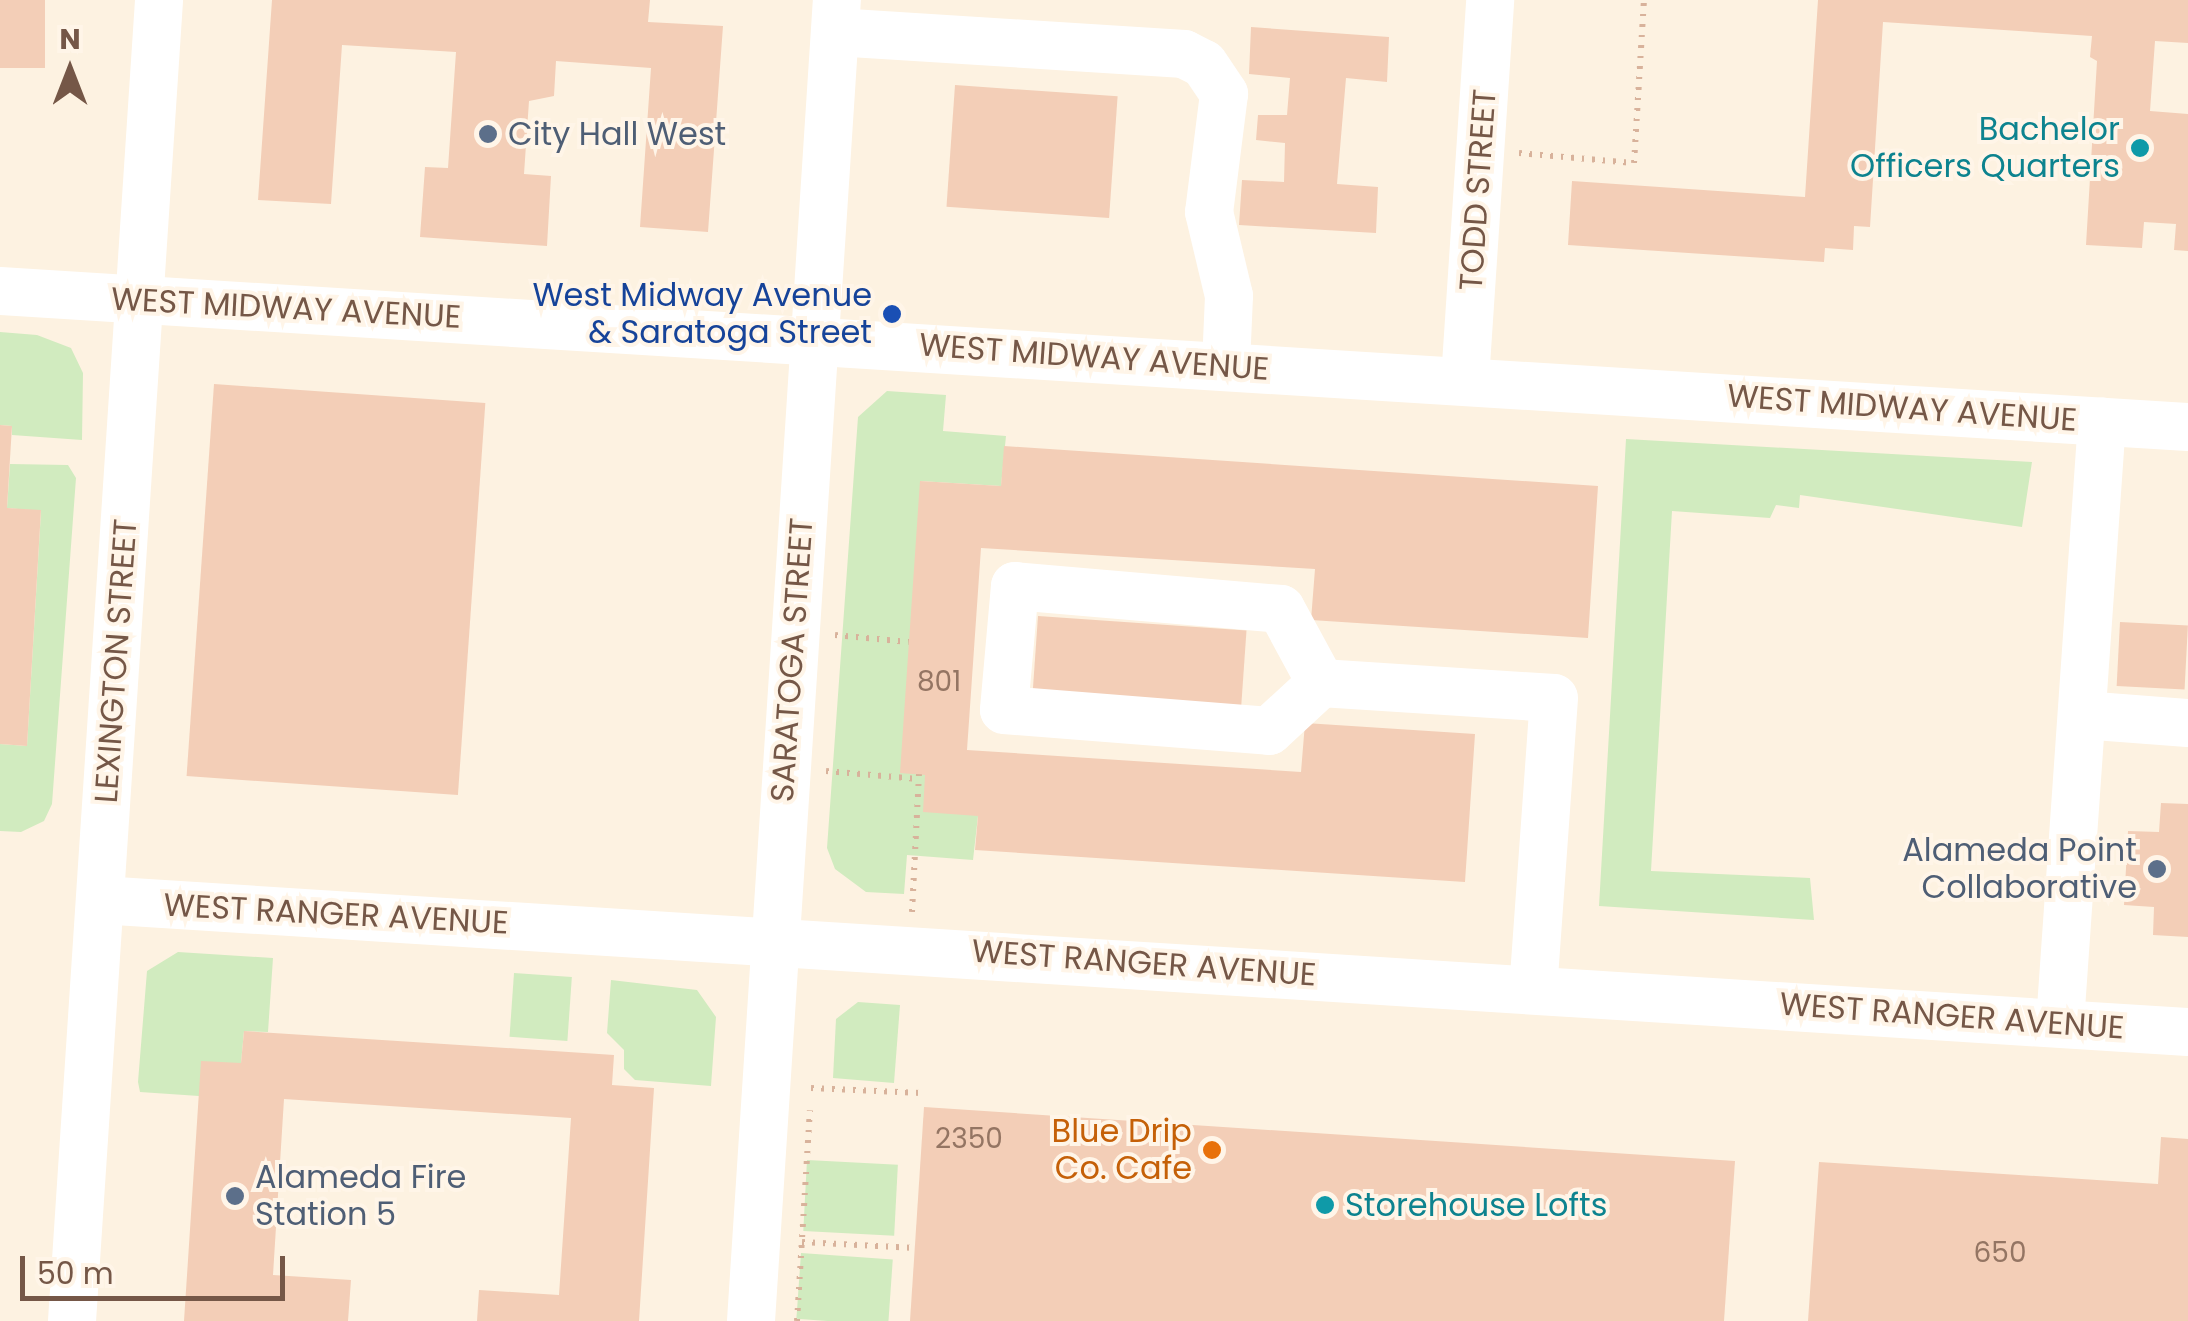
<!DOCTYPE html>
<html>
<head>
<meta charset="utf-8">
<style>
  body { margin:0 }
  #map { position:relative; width:2188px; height:1321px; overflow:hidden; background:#fdf2e1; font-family:Poppins,sans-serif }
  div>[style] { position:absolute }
  .green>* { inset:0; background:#d1ebbf; transform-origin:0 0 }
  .building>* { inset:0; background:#f3ceb7; transform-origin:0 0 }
  .path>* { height:6px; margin-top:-3px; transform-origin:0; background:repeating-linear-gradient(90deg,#d8b29b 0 2.5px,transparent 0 10.5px) }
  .minor>* { height:48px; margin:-24px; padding:0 24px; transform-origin:24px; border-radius:24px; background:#fff }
  .dots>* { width:28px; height:28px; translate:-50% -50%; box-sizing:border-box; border:5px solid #fff5e8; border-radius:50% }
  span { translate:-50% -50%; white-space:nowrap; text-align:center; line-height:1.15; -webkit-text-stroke:8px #fff5e8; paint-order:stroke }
  .number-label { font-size:28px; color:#947563 }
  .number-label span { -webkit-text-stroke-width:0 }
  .culture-label { font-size:32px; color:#0d838f }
  .right { translate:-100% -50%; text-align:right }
  .left { translate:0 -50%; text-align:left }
  .service-label { font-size:32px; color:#4e5e75 }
  .street-label { font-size:32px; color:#755747 }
  .transit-label { font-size:32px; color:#164399 }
  .food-label { font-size:32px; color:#c56008 }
  .north { position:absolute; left:20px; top:20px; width:100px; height:100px; -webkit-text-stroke:8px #fff5e8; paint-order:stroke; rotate:0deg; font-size:28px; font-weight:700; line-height:40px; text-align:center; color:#755747 }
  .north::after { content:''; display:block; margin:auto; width:35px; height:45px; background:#755747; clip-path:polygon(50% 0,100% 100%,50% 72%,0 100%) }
  .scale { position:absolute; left:20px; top:1256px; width:265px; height:45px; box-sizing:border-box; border:5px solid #755747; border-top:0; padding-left:12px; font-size:30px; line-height:35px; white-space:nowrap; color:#755747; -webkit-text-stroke:8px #fff5e8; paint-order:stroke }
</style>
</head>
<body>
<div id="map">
  <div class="green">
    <div style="clip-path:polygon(0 332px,37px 335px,71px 348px,83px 373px,82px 440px,12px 435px,12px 426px,0 425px)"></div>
    <div style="clip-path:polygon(887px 391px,946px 395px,943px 431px,1006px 436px,1001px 486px,920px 481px,925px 775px,978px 816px,973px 860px,907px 855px,904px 894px,866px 892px,835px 869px,827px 848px,858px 417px)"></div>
    <div style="clip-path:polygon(1626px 439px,2032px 462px,2022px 527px,1800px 495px,1799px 508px,1776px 505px,1770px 518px,1672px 511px,1651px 871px,1810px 878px,1814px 920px,1599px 906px)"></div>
    <div style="clip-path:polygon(10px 464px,68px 465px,76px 478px,52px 804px,44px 821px,21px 832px,0 831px,0 744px,27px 746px,41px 511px,7px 508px)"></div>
    <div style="clip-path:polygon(178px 952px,273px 958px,268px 1032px,244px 1031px,241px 1063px,199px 1096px,140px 1092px,138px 1082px,147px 971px)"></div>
    <div style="left:514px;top:973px;width:58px;height:64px;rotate:4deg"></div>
    <div style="clip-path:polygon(611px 980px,697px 990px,716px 1017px,711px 1086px,635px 1080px,624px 1069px,624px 1050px,607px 1033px)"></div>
    <div style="clip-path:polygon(858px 1002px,900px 1005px,894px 1083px,833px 1078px,836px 1019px)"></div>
    <div style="left:807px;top:1160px;width:91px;height:71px;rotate:3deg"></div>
    <div style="left:801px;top:1253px;width:92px;height:66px;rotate:4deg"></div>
  </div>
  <div class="building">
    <div style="left:0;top:0;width:45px;height:68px"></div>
    <div style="clip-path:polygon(272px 0,650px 0,648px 22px,723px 26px,708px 232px,640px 227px,651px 68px,556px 61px,554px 96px,529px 101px,524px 174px,551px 176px,547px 246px,420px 237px,425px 167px,448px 168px,456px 52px,342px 45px,331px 204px,258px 200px)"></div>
    <div style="clip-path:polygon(1818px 0,2188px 0,2188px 43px,2155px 41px,2150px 111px,2188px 114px,2188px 251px,2174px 250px,2176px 224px,2144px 222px,2142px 248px,2086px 245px,2097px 61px,2090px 57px,2092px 36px,1883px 22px,1870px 227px,1854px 226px,1853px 250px,1825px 248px,1824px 262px,1568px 245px,1572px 181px,1805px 197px)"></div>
    <div style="clip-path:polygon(1251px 27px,1389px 37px,1387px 82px,1346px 78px,1337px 184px,1378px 187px,1376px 233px,1239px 225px,1242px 180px,1284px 182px,1285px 143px,1256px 140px,1258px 115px,1287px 115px,1290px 78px,1249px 74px)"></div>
    <div style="left:955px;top:85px;width:163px;height:122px;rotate:4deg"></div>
    <div style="left:214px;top:384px;width:272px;height:393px;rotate:4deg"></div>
    <div style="clip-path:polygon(0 425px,12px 426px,7px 508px,41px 510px,27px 746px,0 744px)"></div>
    <div style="clip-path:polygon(1004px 446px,1598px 486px,1588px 638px,1311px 620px,1315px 569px,981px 548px,967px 750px,1301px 772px,1305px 723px,1475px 734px,1465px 882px,975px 850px,978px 816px,923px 812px,925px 775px,900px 773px,920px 481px,1001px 486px)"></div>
    <div style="left:1038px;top:616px;width:209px;height:75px;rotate:4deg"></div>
    <div style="left:2120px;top:622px;width:68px;height:64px;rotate:3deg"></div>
    <div style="clip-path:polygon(2161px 803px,2188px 804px,2188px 937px,2153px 935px,2154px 907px,2124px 905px,2128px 831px,2159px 832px)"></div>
    <div style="clip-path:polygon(244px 1031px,614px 1055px,612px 1085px,654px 1088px,639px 1321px,477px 1321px,479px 1290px,559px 1295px,571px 1118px,284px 1099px,273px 1275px,351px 1280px,348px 1321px,184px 1321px,201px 1061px,241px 1063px)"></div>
    <div style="clip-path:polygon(924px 1107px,1735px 1161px,1724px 1321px,910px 1321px)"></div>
    <div style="clip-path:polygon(2161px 1137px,2188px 1139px,2188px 1321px,1808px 1321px,1819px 1162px,2158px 1184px)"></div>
  </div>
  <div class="path">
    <div style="left:1519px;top:153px;width:115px;rotate:5deg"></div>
    <div style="left:1634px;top:163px;width:163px;rotate:-86.5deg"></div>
    <div style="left:835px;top:635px;width:74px;rotate:5.4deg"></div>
    <div style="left:826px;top:771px;width:92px;rotate:5deg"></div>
    <div style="left:912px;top:912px;width:138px;rotate:-87.1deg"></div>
    <div style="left:811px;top:1088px;width:110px;rotate:2.6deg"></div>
    <div style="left:802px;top:1242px;width:113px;rotate:3deg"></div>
    <div style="left:797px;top:1321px;width:211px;rotate:-86.5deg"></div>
  </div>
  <div class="minor">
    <div style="left:835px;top:32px;width:350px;rotate:3.6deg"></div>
    <div style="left:1184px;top:54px;width:22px;rotate:27deg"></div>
    <div style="left:1204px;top:64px;width:36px;rotate:56deg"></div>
    <div style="left:1224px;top:94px;width:119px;rotate:97.2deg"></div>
    <div style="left:1209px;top:212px;width:86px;rotate:76.6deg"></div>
    <div style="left:1229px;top:296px;width:69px;rotate:92.5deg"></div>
    <div style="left:0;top:291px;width:2192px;rotate:3.56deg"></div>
    <div style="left:1465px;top:380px;width:381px;rotate:-86.2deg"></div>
    <div style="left:1321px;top:683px;width:84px;rotate:-118.4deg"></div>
    <div style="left:1281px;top:609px;width:267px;rotate:-175.1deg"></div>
    <div style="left:1015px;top:586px;width:124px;rotate:95.1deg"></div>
    <div style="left:1004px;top:710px;width:266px;rotate:4.5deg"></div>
    <div style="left:1269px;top:731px;width:71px;rotate:-42.7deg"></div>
    <div style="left:1321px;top:683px;width:233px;rotate:3.7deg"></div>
    <div style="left:1554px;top:698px;width:291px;rotate:94.1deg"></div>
    <div style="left:2082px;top:715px;width:106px;rotate:4.3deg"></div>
    <div style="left:100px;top:900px;width:2092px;rotate:3.62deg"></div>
    <div style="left:2060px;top:1023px;width:603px;rotate:-86.01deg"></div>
    <div style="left:72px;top:1321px;width:1324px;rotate:-86.23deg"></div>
    <div style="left:751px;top:1321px;width:1324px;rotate:-86.28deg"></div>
  </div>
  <div class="dots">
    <div style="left:488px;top:134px;background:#5c6f8a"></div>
    <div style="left:2140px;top:148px;background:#0f9aa8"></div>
    <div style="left:892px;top:314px;background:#1a4fb4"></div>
    <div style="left:2157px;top:869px;background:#5c6f8a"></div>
    <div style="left:1212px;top:1150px;background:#e8710a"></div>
    <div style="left:235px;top:1196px;background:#5c6f8a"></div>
    <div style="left:1325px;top:1205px;background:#0f9aa8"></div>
  </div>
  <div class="number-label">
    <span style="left:939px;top:682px">801</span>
    <span style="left:969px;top:1139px">2350</span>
    <span style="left:2000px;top:1253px">650</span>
  </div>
  <div class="culture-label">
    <span class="right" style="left:2120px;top:148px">Bachelor<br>Officers Quarters</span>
    <span class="left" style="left:1345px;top:1205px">Storehouse Lofts</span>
  </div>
  <div class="service-label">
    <span class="left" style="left:508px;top:134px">City Hall West</span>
    <span class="right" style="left:2137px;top:869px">Alameda Point<br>Collaborative</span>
    <span class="left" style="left:255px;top:1196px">Alameda Fire<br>Station 5</span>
  </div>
  <div class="street-label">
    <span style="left:1478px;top:190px;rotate:-86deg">TODD STREET</span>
    <span style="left:286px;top:308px;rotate:3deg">WEST MIDWAY AVENUE</span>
    <span style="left:1094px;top:357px;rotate:4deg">WEST MIDWAY AVENUE</span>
    <span style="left:1902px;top:408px;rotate:4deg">WEST MIDWAY AVENUE</span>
    <span style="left:792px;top:660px;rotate:-86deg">SARATOGA STREET</span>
    <span style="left:116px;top:661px;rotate:-86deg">LEXINGTON STREET</span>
    <span style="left:336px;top:914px;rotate:3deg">WEST RANGER AVENUE</span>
    <span style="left:1144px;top:963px;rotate:4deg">WEST RANGER AVENUE</span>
    <span style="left:1952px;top:1016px;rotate:4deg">WEST RANGER AVENUE</span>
  </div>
  <div class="transit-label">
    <span class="right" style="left:872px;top:314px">West Midway Avenue<br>&amp; Saratoga Street</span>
  </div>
  <div class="food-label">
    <span class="right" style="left:1192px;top:1150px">Blue Drip<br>Co. Cafe</span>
  </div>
  <div class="north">N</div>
  <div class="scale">50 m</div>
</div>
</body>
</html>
